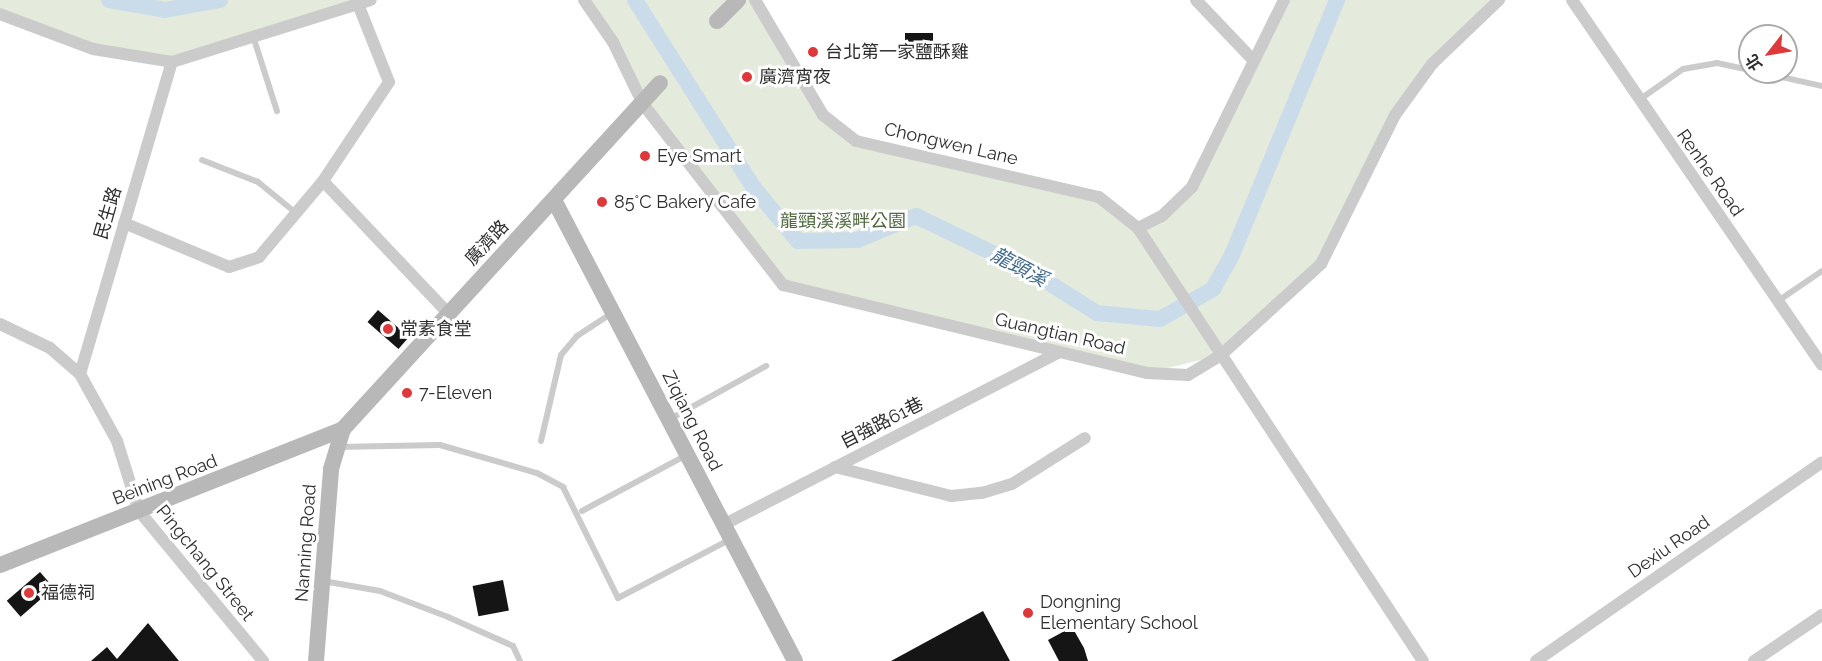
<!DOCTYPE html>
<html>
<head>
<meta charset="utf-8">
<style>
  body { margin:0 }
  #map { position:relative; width:1822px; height:661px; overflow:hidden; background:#fff; font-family:Raleway,"Noto Sans TC",sans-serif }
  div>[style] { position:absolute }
  .green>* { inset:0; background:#e4ebdd }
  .canal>* { height:16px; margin:-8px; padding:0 8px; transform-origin:8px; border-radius:8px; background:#cadcea }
  .building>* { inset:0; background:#151515; transform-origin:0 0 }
  .lane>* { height:6px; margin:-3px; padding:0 3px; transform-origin:3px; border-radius:3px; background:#cbcbcb }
  .street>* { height:12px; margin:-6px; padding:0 6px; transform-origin:6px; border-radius:6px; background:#cbcbcb }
  .secondary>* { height:16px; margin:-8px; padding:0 8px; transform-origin:8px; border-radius:8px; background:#b8b8b8 }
  .dots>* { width:16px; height:16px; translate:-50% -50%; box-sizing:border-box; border:3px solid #fff; border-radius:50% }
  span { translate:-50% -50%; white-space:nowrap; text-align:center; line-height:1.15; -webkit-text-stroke:6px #fff; paint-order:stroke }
  .poi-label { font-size:18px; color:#2e2e2e }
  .left { translate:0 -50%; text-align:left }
  .street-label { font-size:18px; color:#2e2e2e }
  .park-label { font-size:18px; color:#4f683e }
  .water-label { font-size:20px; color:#406b8d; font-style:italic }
  .north { position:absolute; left:1738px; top:24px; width:60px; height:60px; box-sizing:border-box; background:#fff; border:2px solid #ababab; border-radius:50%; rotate:239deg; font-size:16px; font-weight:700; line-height:24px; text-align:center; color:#2e2e2e }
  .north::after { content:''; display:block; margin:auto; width:21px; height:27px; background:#dd393c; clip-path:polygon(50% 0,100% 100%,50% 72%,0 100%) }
</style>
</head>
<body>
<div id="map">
  <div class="green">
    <div style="clip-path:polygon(0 0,371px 0,172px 62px,149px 61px,0 14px)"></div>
    <div style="clip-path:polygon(584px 0,759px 0,823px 115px,856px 141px,1099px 197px,1138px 228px,1192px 187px,1284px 0,1499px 0,1478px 17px,1395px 115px,1321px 264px,1221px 355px,1147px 373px,783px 285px,643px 104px)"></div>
  </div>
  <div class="canal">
    <div style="left:109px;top:0;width:57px;rotate:10.1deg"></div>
    <div style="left:165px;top:10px;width:56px;rotate:-10.3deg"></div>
    <div style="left:635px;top:0;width:222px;rotate:57.7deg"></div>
    <div style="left:754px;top:188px;width:69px;rotate:50.3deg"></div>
    <div style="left:798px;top:241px;width:59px;rotate:-1deg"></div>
    <div style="left:857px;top:240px;width:64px;rotate:-22.1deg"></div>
    <div style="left:916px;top:216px;width:127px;rotate:25.8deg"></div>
    <div style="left:1030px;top:271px;width:79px;rotate:32.1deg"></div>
    <div style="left:1097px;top:313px;width:63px;rotate:5.4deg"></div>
    <div style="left:1160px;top:319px;width:61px;rotate:-29.5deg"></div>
    <div style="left:1213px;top:289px;width:39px;rotate:-61deg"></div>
    <div style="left:1232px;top:255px;width:276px;rotate:-67.6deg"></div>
  </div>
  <div class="building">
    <div style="left:905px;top:33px;width:28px;height:23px"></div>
    <div style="left:378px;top:310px;width:41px;height:16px;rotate:41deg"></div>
    <div style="left:40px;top:572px;width:21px;height:44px;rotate:49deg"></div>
    <div style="left:503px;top:580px;width:31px;height:31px;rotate:79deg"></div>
    <div style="clip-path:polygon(983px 611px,1010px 661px,891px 661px)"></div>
    <div style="clip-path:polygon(148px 623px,179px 661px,91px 661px,107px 647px,117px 659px)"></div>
    <div style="clip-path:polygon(1072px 627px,1084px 648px,1088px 661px,1059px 661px,1048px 640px)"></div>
  </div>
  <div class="lane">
    <div style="left:253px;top:36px;width:79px;rotate:72.3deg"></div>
    <div style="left:1759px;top:72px;width:65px;rotate:12.5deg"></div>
    <div style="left:1639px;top:100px;width:54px;rotate:-35.2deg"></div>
    <div style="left:1683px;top:69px;width:35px;rotate:-10deg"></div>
    <div style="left:1717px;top:63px;width:34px;rotate:12deg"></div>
    <div style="left:202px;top:160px;width:60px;rotate:21.4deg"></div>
    <div style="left:258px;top:182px;width:49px;rotate:39.2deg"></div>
    <div style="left:1778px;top:301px;width:53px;rotate:-34.3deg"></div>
    <div style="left:670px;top:419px;width:110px;rotate:-28.9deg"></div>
    <div style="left:541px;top:441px;width:88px;rotate:-76.9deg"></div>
    <div style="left:561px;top:355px;width:25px;rotate:-50deg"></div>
    <div style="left:577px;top:336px;width:42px;rotate:-33.3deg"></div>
    <div style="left:338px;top:447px;width:102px;rotate:-1.1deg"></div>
    <div style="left:440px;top:445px;width:101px;rotate:16.1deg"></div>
    <div style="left:537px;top:473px;width:30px;rotate:28deg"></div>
    <div style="left:563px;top:487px;width:124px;rotate:63.6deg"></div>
    <div style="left:618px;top:598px;width:125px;rotate:-27.6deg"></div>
    <div style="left:582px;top:511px;width:119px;rotate:-28.1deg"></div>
    <div style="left:323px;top:581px;width:58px;rotate:10deg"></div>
    <div style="left:380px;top:591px;width:73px;rotate:20.9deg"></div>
    <div style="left:448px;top:617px;width:71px;rotate:24deg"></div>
    <div style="left:513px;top:646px;width:17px;rotate:65deg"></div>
  </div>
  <div class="street">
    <div style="left:584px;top:0;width:51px;rotate:55.4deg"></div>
    <div style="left:613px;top:42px;width:69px;rotate:64.2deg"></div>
    <div style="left:643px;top:104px;width:229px;rotate:52.3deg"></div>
    <div style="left:783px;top:285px;width:374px;rotate:13.6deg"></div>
    <div style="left:1147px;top:373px;width:41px;rotate:2.8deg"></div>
    <div style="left:1188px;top:375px;width:39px;rotate:-31deg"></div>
    <div style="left:1221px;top:355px;width:135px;rotate:-42.3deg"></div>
    <div style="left:1321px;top:264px;width:166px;rotate:-63.6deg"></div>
    <div style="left:1395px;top:115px;width:63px;rotate:-54deg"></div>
    <div style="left:1432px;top:64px;width:93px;rotate:-43.7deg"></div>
    <div style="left:755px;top:0;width:134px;rotate:59.4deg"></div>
    <div style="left:823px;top:115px;width:42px;rotate:38.2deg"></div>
    <div style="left:856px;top:141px;width:249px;rotate:13deg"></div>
    <div style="left:1099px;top:197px;width:50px;rotate:38.5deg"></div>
    <div style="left:1138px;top:228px;width:518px;rotate:56.65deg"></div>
    <div style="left:1196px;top:0;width:84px;rotate:46.4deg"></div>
    <div style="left:1572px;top:0;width:442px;rotate:55.6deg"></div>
    <div style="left:0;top:14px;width:99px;rotate:20.6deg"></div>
    <div style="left:93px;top:49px;width:80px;rotate:9.3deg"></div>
    <div style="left:172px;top:62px;width:208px;rotate:-17.3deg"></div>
    <div style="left:323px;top:181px;width:182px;rotate:46.6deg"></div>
    <div style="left:124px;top:223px;width:114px;rotate:22.7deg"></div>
    <div style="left:229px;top:267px;width:32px;rotate:-18deg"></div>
    <div style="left:259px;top:257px;width:99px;rotate:-49.9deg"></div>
    <div style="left:323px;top:181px;width:119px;rotate:-56.3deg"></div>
    <div style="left:389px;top:82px;width:84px;rotate:-111.7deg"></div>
    <div style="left:1138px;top:228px;width:28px;rotate:-27deg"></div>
    <div style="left:1163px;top:215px;width:40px;rotate:-44deg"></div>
    <div style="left:1192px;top:187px;width:208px;rotate:-63.8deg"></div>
    <div style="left:0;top:324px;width:55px;rotate:25.6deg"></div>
    <div style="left:50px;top:348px;width:40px;rotate:41deg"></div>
    <div style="left:80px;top:374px;width:77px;rotate:61.1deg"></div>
    <div style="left:117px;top:441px;width:73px;rotate:72.6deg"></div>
    <div style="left:139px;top:511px;width:195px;rotate:50.4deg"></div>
    <div style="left:80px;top:374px;width:325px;rotate:-73.6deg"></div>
    <div style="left:835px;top:467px;width:120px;rotate:14deg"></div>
    <div style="left:951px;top:496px;width:31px;rotate:-6deg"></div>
    <div style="left:982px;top:493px;width:31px;rotate:-17deg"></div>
    <div style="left:1012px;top:484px;width:86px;rotate:-32.2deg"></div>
    <div style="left:723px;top:525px;width:377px;rotate:-27.2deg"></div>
    <div style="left:1536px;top:661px;width:348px;rotate:-34.8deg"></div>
    <div style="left:1754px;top:661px;width:82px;rotate:-34.1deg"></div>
  </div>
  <div class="secondary">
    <div style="left:717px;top:21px;width:30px;rotate:-45deg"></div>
    <div style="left:554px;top:200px;width:520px;rotate:62.4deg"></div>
    <div style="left:0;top:565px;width:369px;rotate:-21.6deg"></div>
    <div style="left:343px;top:429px;width:469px;rotate:-47.5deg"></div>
    <div style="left:316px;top:661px;width:193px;rotate:-85.5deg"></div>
    <div style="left:331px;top:469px;width:42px;rotate:-73.3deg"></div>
  </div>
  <div class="dots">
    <div style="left:813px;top:52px;background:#dd393c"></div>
    <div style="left:747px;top:77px;background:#dd393c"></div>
    <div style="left:645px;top:156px;background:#dd393c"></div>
    <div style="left:602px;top:202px;background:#dd393c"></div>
    <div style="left:388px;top:329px;background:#dd393c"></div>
    <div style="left:407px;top:393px;background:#dd393c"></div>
    <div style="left:29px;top:593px;background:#dd393c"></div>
    <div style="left:1028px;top:613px;background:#dd393c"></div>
  </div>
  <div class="poi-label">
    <span class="left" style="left:825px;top:52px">台北第一家鹽酥雞</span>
    <span class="left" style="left:759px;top:77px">廣濟宵夜</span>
    <span class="left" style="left:657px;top:156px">Eye Smart</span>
    <span class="left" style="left:614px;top:202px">85°C Bakery Cafe</span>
    <span class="left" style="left:400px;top:329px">常素食堂</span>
    <span class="left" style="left:419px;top:393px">7-Eleven</span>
    <span class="left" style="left:41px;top:593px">福德祠</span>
    <span class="left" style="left:1040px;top:613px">Dongning<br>Elementary School</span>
  </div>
  <div class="street-label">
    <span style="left:951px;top:144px;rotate:13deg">Chongwen Lane</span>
    <span style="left:1710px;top:173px;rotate:55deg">Renhe Road</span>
    <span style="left:108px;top:213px;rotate:-74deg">民生路</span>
    <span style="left:487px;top:243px;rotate:-47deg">廣濟路</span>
    <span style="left:1060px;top:334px;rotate:13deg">Guangtian Road</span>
    <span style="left:692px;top:421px;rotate:63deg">Ziqiang Road</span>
    <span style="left:882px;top:423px;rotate:-27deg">自強路61巷</span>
    <span style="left:165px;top:480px;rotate:-21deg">Beining Road</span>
    <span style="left:306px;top:543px;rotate:-86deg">Nanning Road</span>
    <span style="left:1669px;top:547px;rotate:-35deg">Dexiu Road</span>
    <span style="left:205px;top:563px;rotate:51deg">Pingchang Street</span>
  </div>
  <div class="park-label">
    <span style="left:843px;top:221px">龍頸溪溪畔公園</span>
  </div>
  <div class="water-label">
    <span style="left:1019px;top:267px;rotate:28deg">龍頸溪</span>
  </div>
  <div class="north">北</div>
</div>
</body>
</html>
